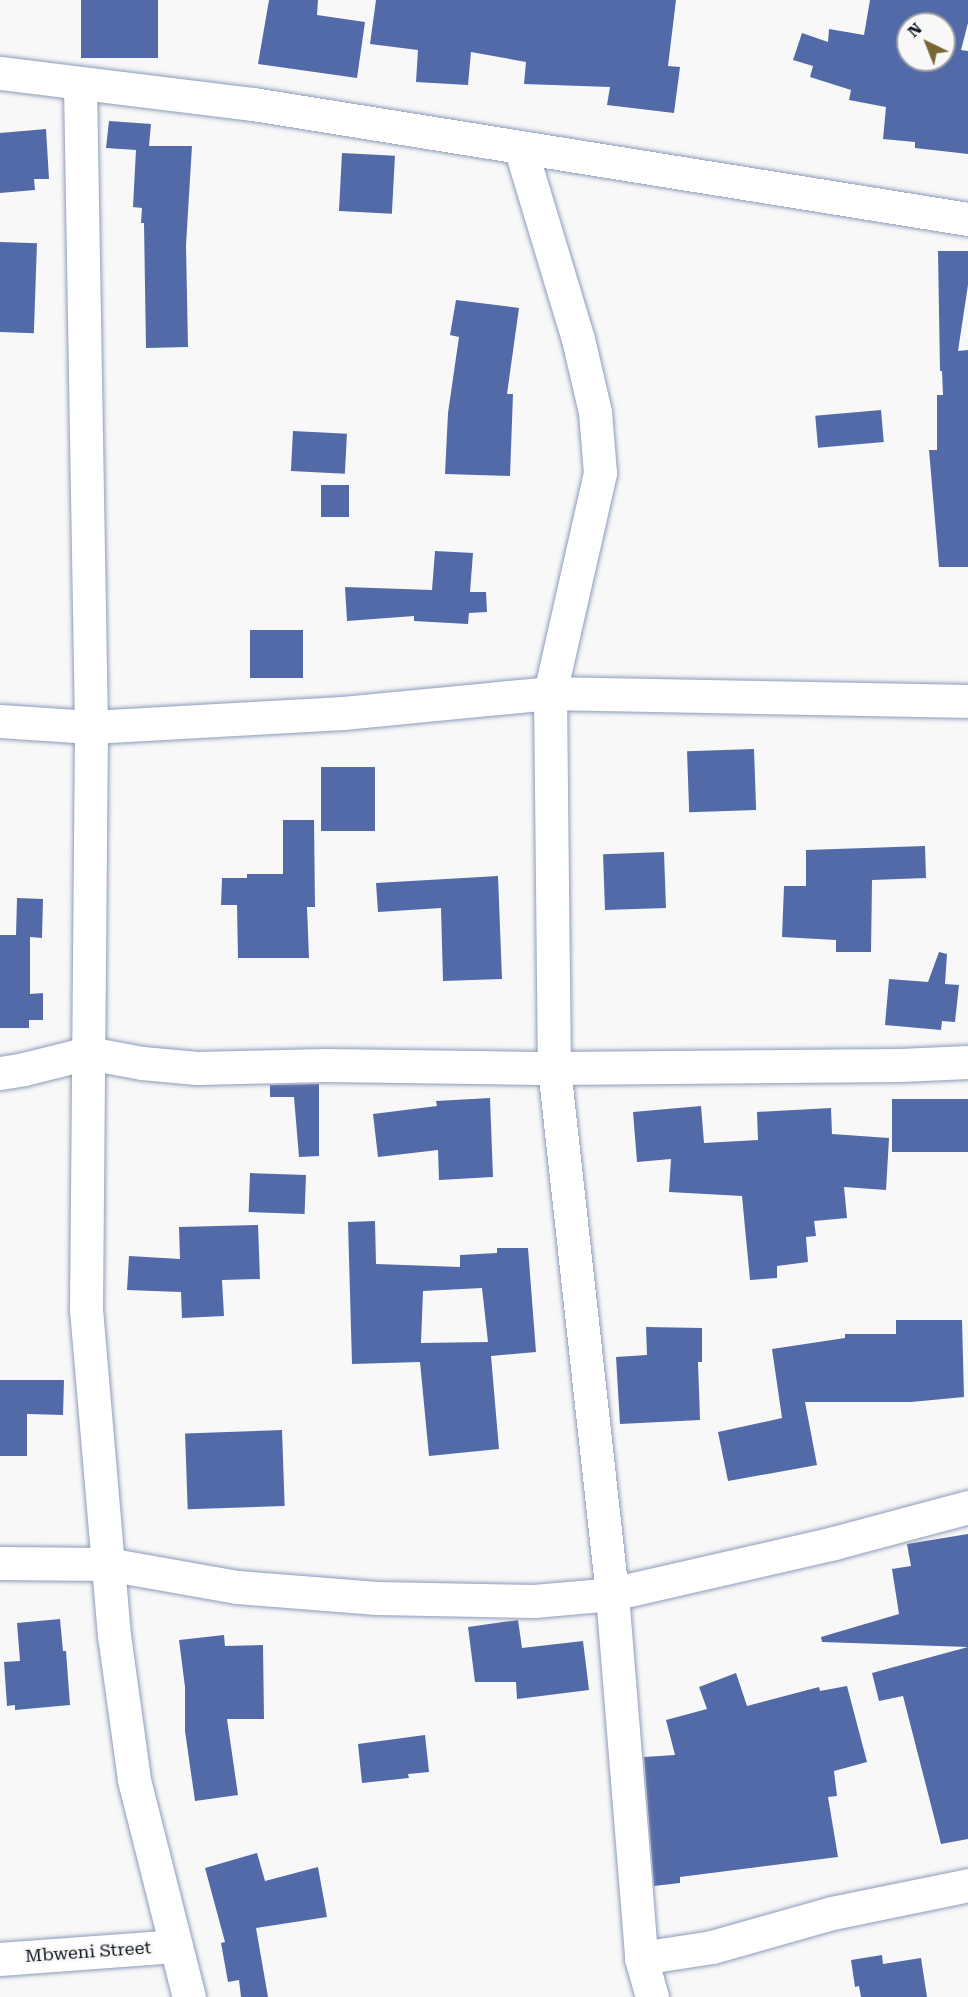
<!DOCTYPE html>
<html>
<head>
<meta charset="utf-8">
<style>
  body { margin:0 }
  #map { position:relative; width:968px; height:1997px; overflow:hidden; background:#f8f8f8; font-family:"Roboto Serif",serif }
  div>[style] { position:absolute }
  .building>* { inset:0; background:#536aa8; transform-origin:0 0 }
  .roads { filter:drop-shadow(0 0 2px #8e9bb9) drop-shadow(0 0 2px #8e9bb9) }
  .minor>* { height:33px; margin:-16.5px; padding:0 16.5px; transform-origin:16.5px; border-radius:16.5px; background:#fff }
  span { translate:-50% -50%; white-space:nowrap; text-align:center; line-height:1.15; -webkit-text-stroke:5px #f8f8f8; paint-order:stroke }
  .street-label { font-size:18px; color:#101520 }
  .north { position:absolute; left:896px; top:12px; width:60px; height:60px; box-sizing:border-box; background:#f8f8f8; border:2px solid #9b9da2; border-radius:50%; rotate:317deg; font-size:16px; font-weight:700; line-height:24px; text-align:center; color:#101520 }
  .north::after { content:''; display:block; margin:auto; width:21px; height:27px; background:#796735; clip-path:polygon(50% 0,100% 100%,50% 72%,0 100%) }
</style>
</head>
<body>
<div id="map">
  <div class="building">
    <div style="left:81px;top:0;width:77px;height:58px"></div>
    <div style="clip-path:polygon(269px 0,318px 0,317px 15px,365px 22px,357px 78px,258px 64px)"></div>
    <div style="clip-path:polygon(376px 0,676px 0,668px 66px,680px 67px,674px 113px,607px 105px,610px 87px,524px 84px,526px 62px,471px 52px,468px 85px,416px 82px,418px 50px,370px 44px)"></div>
    <div style="clip-path:polygon(evenodd,870px 0,968px 0,968px 23px,961px 50px,968px 51px,968px 154px,915px 148px,915px 142px,883px 139px,886px 107px,849px 100px,851px 90px,810px 77px,813px 66px,793px 60px,802px 33px,828px 42px,829px 29px,864px 35px,870px 0,908px 24px,944px 24px,944px 60px,908px 60px,908px 24px)"></div>
    <div style="clip-path:polygon(109px 121px,151px 124px,149px 146px,192px 146px,186px 245px,188px 347px,146px 348px,144px 223px,141px 223px,142px 208px,133px 207px,136px 150px,106px 148px)"></div>
    <div style="clip-path:polygon(46px 129px,49px 179px,34px 179px,35px 190px,0 193px,0 133px)"></div>
    <div style="left:342px;top:153px;width:53px;height:58px;rotate:3deg"></div>
    <div style="left:0;top:242px;width:37px;height:90px;rotate:2deg"></div>
    <div style="clip-path:polygon(938px 251px,968px 251px,968px 285px,958px 351px,968px 350px,968px 567px,939px 567px,929px 450px,937px 450px,937px 395px,943px 395px,942px 371px,940px 371px)"></div>
    <div style="clip-path:polygon(456px 300px,519px 308px,507px 394px,513px 394px,510px 476px,445px 474px,448px 413px,459px 337px,450px 335px)"></div>
    <div style="left:881px;top:410px;width:32px;height:66px;rotate:85deg"></div>
    <div style="left:293px;top:431px;width:54px;height:40px;rotate:3deg"></div>
    <div style="left:349px;top:485px;width:32px;height:28px;rotate:90deg"></div>
    <div style="clip-path:polygon(435px 551px,473px 553px,470px 592px,486px 592px,487px 612px,469px 613px,468px 624px,414px 621px,414px 616px,347px 621px,345px 587px,432px 590px)"></div>
    <div style="left:250px;top:630px;width:53px;height:48px"></div>
    <div style="left:754px;top:749px;width:61px;height:67px;rotate:88deg"></div>
    <div style="left:321px;top:767px;width:54px;height:64px"></div>
    <div style="clip-path:polygon(283px 820px,314px 820px,315px 907px,307px 907px,309px 958px,238px 958px,237px 905px,221px 905px,222px 878px,247px 878px,247px 874px,283px 874px)"></div>
    <div style="clip-path:polygon(925px 846px,926px 878px,872px 880px,871px 952px,836px 952px,836px 940px,782px 937px,784px 886px,806px 886px,806px 850px)"></div>
    <div style="left:664px;top:852px;width:56px;height:61px;rotate:88deg"></div>
    <div style="clip-path:polygon(498px 876px,502px 979px,443px 981px,441px 908px,378px 912px,376px 883px)"></div>
    <div style="clip-path:polygon(17px 898px,43px 899px,42px 938px,30px 937px,30px 994px,43px 993px,43px 1020px,29px 1020px,29px 1028px,0 1028px,0 935px,16px 935px)"></div>
    <div style="clip-path:polygon(939px 952px,947px 954px,945px 984px,959px 985px,955px 1022px,942px 1021px,941px 1030px,885px 1025px,889px 979px,928px 982px)"></div>
    <div style="clip-path:polygon(319px 1084px,319px 1156px,299px 1157px,294px 1097px,270px 1097px,270px 1085px)"></div>
    <div style="clip-path:polygon(490px 1098px,493px 1177px,439px 1180px,438px 1150px,378px 1157px,373px 1114px,437px 1106px,436px 1101px)"></div>
    <div style="left:968px;top:1099px;width:53px;height:76px;rotate:90deg"></div>
    <div style="clip-path:polygon(701px 1106px,704px 1143px,758px 1140px,757px 1112px,831px 1108px,832px 1134px,889px 1138px,886px 1190px,844px 1187px,847px 1218px,814px 1221px,816px 1236px,806px 1237px,808px 1262px,777px 1266px,777px 1278px,750px 1280px,742px 1196px,669px 1192px,671px 1159px,637px 1162px,633px 1112px)"></div>
    <div style="left:250px;top:1173px;width:56px;height:39px;rotate:2deg"></div>
    <div style="clip-path:polygon(evenodd,375px 1221px,376px 1264px,460px 1267px,460px 1255px,497px 1253px,497px 1248px,528px 1248px,536px 1352px,491px 1356px,499px 1449px,429px 1456px,420px 1362px,352px 1364px,348px 1222px,375px 1221px,482px 1288px,488px 1342px,421px 1343px,423px 1291px,482px 1288px)"></div>
    <div style="clip-path:polygon(258px 1225px,260px 1279px,222px 1280px,224px 1316px,182px 1318px,181px 1292px,127px 1290px,129px 1256px,180px 1259px,179px 1227px)"></div>
    <div style="clip-path:polygon(896px 1320px,962px 1320px,964px 1397px,911px 1402px,805px 1402px,817px 1465px,728px 1481px,718px 1432px,782px 1418px,772px 1349px,845px 1338px,845px 1334px,896px 1334px)"></div>
    <div style="clip-path:polygon(646px 1327px,702px 1328px,702px 1362px,698px 1362px,700px 1420px,620px 1424px,616px 1357px,647px 1355px)"></div>
    <div style="clip-path:polygon(0 1380px,64px 1380px,63px 1415px,27px 1414px,27px 1456px,0 1456px)"></div>
    <div style="left:282px;top:1430px;width:76px;height:97px;rotate:88deg"></div>
    <div style="clip-path:polygon(968px 1534px,968px 1647px,822px 1642px,821px 1637px,899px 1614px,892px 1569px,911px 1566px,907px 1544px)"></div>
    <div style="clip-path:polygon(60px 1619px,63px 1651px,66px 1651px,70px 1705px,15px 1710px,15px 1705px,7px 1706px,4px 1662px,20px 1661px,17px 1623px)"></div>
    <div style="clip-path:polygon(518px 1620px,522px 1648px,583px 1641px,589px 1690px,517px 1699px,516px 1682px,475px 1682px,468px 1627px)"></div>
    <div style="clip-path:polygon(224px 1635px,225px 1646px,263px 1645px,264px 1719px,227px 1719px,238px 1795px,195px 1801px,185px 1731px,185px 1687px,179px 1640px)"></div>
    <div style="clip-path:polygon(968px 1647px,968px 1839px,941px 1844px,903px 1696px,879px 1701px,872px 1673px)"></div>
    <div style="clip-path:polygon(736px 1673px,747px 1706px,819px 1687px,820px 1691px,847px 1686px,867px 1762px,834px 1771px,837px 1796px,828px 1797px,838px 1857px,680px 1877px,680px 1883px,654px 1886px,644px 1757px,675px 1755px,666px 1720px,707px 1709px,699px 1687px)"></div>
    <div style="clip-path:polygon(425px 1735px,429px 1772px,408px 1774px,409px 1778px,362px 1783px,358px 1744px)"></div>
    <div style="clip-path:polygon(257px 1853px,265px 1881px,318px 1867px,327px 1917px,256px 1928px,268px 1997px,241px 1997px,239px 1980px,228px 1982px,221px 1943px,225px 1942px,205px 1868px)"></div>
    <div style="clip-path:polygon(882px 1955px,883px 1964px,921px 1958px,927px 1997px,861px 1997px,859px 1986px,855px 1987px,851px 1960px)"></div>
  </div>
  <div class="roads">
    <div class="minor">
      <div style="left:0;top:73px;width:255px;rotate:7deg"></div>
      <div style="left:253px;top:104px;width:724px;rotate:9.14deg"></div>
      <div style="left:80px;top:84px;width:643px;rotate:89.02deg"></div>
      <div style="left:91px;top:727px;width:582px;rotate:90.49deg"></div>
      <div style="left:86px;top:1309px;width:327px;rotate:85.1deg"></div>
      <div style="left:114px;top:1635px;width:146px;rotate:82.1deg"></div>
      <div style="left:134px;top:1780px;width:224px;rotate:75.8deg"></div>
      <div style="left:520px;top:147px;width:201px;rotate:73.2deg"></div>
      <div style="left:578px;top:339px;width:75px;rotate:76.9deg"></div>
      <div style="left:595px;top:412px;width:61px;rotate:85.3deg"></div>
      <div style="left:600px;top:473px;width:226px;rotate:102.8deg"></div>
      <div style="left:550px;top:693px;width:375px;rotate:89.4deg"></div>
      <div style="left:554px;top:1068px;width:529px;rotate:83.71deg"></div>
      <div style="left:612px;top:1594px;width:365px;rotate:85.4deg"></div>
      <div style="left:641px;top:1958px;width:41px;rotate:74.2deg"></div>
      <div style="left:0;top:721px;width:91px;rotate:3.8deg"></div>
      <div style="left:91px;top:727px;width:252px;rotate:-3.2deg"></div>
      <div style="left:343px;top:713px;width:208px;rotate:-5.5deg"></div>
      <div style="left:550px;top:693px;width:418px;rotate:1.1deg"></div>
      <div style="left:0;top:1073px;width:24px;rotate:-9deg"></div>
      <div style="left:24px;top:1069px;width:66px;rotate:-14deg"></div>
      <div style="left:88px;top:1053px;width:55px;rotate:10.5deg"></div>
      <div style="left:142px;top:1063px;width:55px;rotate:5.2deg"></div>
      <div style="left:197px;top:1068px;width:128px;rotate:-1.3deg"></div>
      <div style="left:325px;top:1065px;width:229px;rotate:0.8deg"></div>
      <div style="left:554px;top:1068px;width:346px;rotate:-0.5deg"></div>
      <div style="left:900px;top:1065px;width:68px;rotate:-2.5deg"></div>
      <div style="left:0;top:1563px;width:107px;rotate:0.5deg"></div>
      <div style="left:107px;top:1564px;width:132px;rotate:10deg"></div>
      <div style="left:237px;top:1587px;width:140px;rotate:4.5deg"></div>
      <div style="left:377px;top:1598px;width:157px;rotate:1.1deg"></div>
      <div style="left:534px;top:1601px;width:78px;rotate:-5.1deg"></div>
      <div style="left:612px;top:1594px;width:228px;rotate:-12.9deg"></div>
      <div style="left:834px;top:1543px;width:139px;rotate:-15deg"></div>
      <div style="left:641px;top:1958px;width:72px;rotate:-8.8deg"></div>
      <div style="left:712px;top:1947px;width:125px;rotate:-15.8deg"></div>
      <div style="left:832px;top:1913px;width:139px;rotate:-11.6deg"></div>
      <div style="left:0;top:1959px;width:176px;rotate:-4.2deg"></div>
    </div>
  </div>
  <div class="street-label">
    <span style="left:88px;top:1952px;rotate:-4deg">Mbweni Street</span>
  </div>
  <div class="north">N</div>
</div>
</body>
</html>
